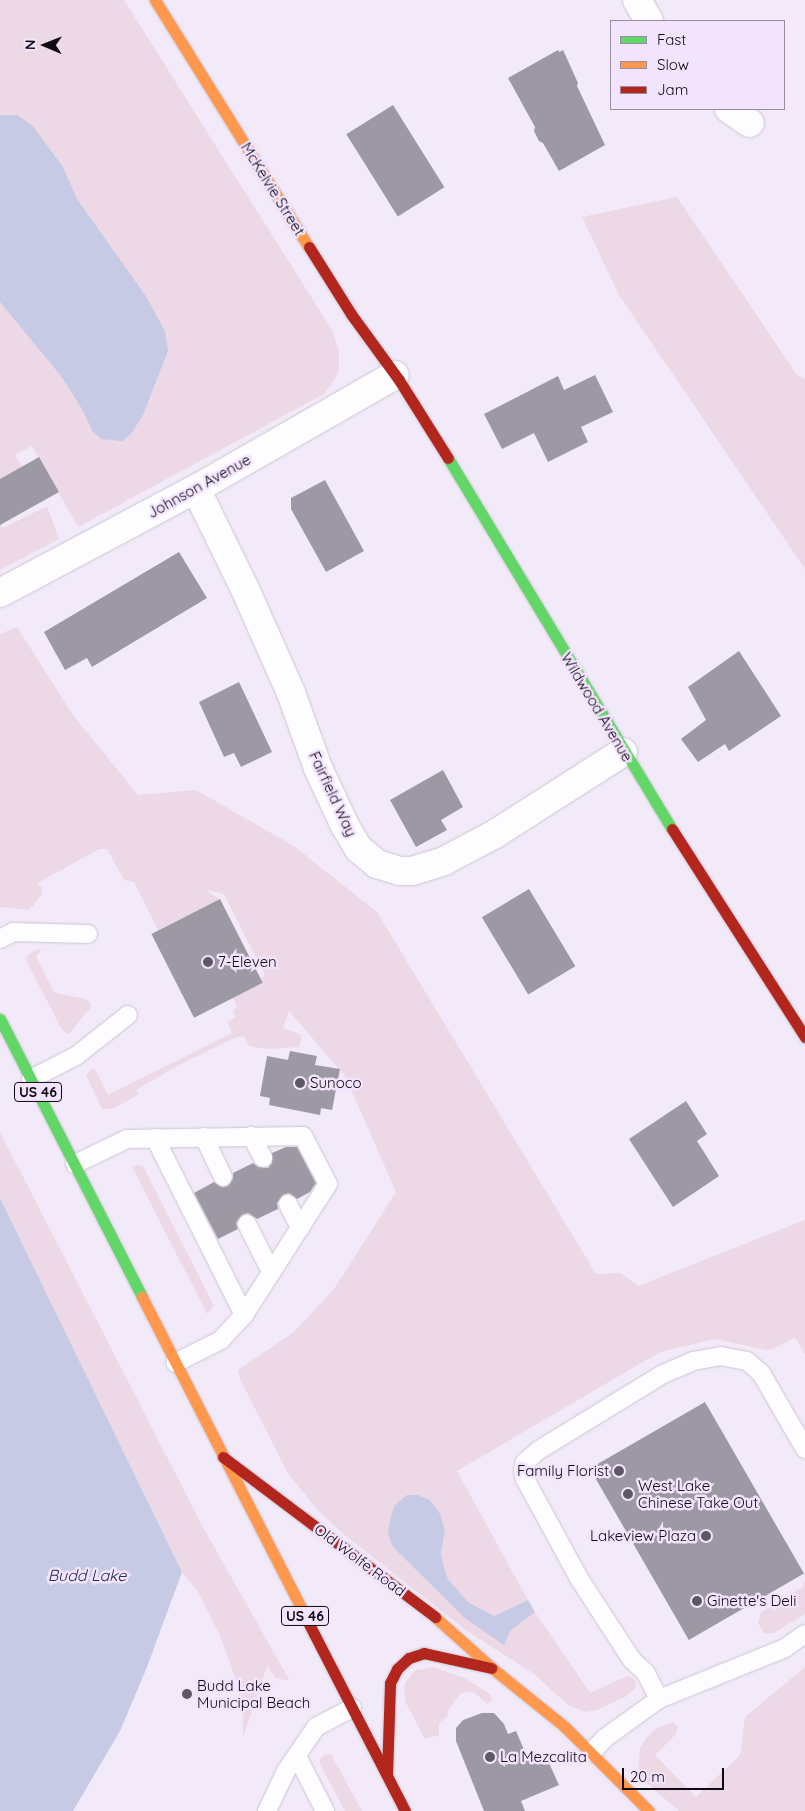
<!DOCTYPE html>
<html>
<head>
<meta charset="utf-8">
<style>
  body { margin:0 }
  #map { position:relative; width:805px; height:1811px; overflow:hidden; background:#f2eaf8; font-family:Quicksand,sans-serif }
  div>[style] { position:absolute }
  .green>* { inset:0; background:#edd9e6 }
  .water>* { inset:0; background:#c6cae4 }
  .building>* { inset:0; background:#9d99a4; transform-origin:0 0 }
  .roads { filter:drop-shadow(0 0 1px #ccc5d2) drop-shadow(0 0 1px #ccc5d2) }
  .lane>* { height:18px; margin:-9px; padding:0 9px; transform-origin:9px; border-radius:9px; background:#fdfcfe }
  .street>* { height:28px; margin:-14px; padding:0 14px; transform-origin:14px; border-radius:14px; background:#fdfcfe }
  .fast>* { height:11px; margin:-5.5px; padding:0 5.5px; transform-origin:5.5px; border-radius:5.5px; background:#63d668 }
  .slow>* { height:11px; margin:-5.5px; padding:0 5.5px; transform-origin:5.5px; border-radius:5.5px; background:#ff974d }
  .jam>* { height:11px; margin:-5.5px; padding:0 5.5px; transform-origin:5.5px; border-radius:5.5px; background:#b3261e }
  .dots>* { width:14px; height:14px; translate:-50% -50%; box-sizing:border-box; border:2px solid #f3e4fe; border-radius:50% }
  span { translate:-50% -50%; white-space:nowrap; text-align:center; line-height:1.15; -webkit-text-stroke:5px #f3e4fe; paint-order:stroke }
  .shield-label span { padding:1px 4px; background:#f3e4fe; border:1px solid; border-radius:4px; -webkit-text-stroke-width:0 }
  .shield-label { font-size:14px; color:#0f0914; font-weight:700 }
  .street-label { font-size:15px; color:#0f0914 }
  .poi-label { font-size:15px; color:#0f0914 }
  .left { translate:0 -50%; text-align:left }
  .right { translate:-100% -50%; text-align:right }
  .water-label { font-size:16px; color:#232c56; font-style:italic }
  .legend { position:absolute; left:610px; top:20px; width:175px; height:90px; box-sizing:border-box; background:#f3e4fe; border:1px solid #988ca0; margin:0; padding:6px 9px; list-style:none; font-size:15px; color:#0f0914 }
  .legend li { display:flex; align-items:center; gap:10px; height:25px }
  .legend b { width:25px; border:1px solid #988ca0 }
  .north { position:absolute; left:20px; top:20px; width:50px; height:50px; -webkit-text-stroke:4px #f3e4fe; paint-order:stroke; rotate:271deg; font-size:14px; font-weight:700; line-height:20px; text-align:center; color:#0f0914 }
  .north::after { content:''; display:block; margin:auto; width:18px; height:22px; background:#0f0914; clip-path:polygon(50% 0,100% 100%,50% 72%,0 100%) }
  .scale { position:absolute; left:622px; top:1768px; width:102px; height:22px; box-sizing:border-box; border:2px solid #0f0914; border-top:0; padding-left:6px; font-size:15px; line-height:18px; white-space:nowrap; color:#0f0914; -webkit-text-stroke:4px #f3e4fe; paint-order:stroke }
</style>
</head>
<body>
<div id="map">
  <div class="green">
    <div style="clip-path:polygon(0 0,124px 0,332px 330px,339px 350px,339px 369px,335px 379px,324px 394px,78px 527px,32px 446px,15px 455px,22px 467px,0 479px)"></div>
    <div style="clip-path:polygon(677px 197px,797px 375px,805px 379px,805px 569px,619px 295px,582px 217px)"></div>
    <div style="clip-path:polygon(47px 506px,59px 539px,0 570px,0 519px,3px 528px)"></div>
    <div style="clip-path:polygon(17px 627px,73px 715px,138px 795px,196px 790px,294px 846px,377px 912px,596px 1274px,621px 1273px,638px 1286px,805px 1220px,805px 1354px,795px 1337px,773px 1349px,766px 1350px,715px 1339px,660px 1352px,457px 1471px,528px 1600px,494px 1616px,468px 1602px,448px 1579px,444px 1567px,441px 1554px,445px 1531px,393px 1547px,409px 1561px,510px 1631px,535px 1612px,590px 1693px,627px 1676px,633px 1678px,636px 1682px,636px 1688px,625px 1697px,597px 1710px,585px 1712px,568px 1705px,534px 1674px,467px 1631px,341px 1532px,316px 1508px,287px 1472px,240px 1379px,238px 1370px,294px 1332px,334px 1289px,396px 1192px,345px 1076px,289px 1011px,283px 1028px,302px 1035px,299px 1047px,267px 1049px,249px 1046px,244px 1036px,234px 1038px,179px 1065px,136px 1090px,139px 1094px,113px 1109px,102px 1109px,86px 1075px,94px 1067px,108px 1095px,232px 1033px,227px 1022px,236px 1017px,233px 1010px,237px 1007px,233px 998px,262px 983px,260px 978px,265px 975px,224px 894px,205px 890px,220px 899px,158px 930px,134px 882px,124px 880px,107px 849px,99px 849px,38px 883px,42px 889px,41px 896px,29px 910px,0 907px,0 634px)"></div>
    <div style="clip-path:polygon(42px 948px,36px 957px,55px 993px,86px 999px,90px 1003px,91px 1007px,69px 1034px,62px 1030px,25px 958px,33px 951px)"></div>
    <div style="clip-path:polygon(0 1132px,204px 1529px,290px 1681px,276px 1678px,267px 1666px,243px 1738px,243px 1712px,235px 1677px,219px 1633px,196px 1589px,182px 1572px,0 1198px)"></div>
    <div style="clip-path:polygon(137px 1165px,143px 1166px,214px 1306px,207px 1314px,132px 1167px)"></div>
    <div style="clip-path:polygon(805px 1581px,805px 1614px,774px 1633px,765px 1634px,763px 1631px,758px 1623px,761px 1612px,804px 1586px,803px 1582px)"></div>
    <div style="clip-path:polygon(433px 1667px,467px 1679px,490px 1694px,492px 1700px,487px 1704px,475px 1693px,467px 1691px,459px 1695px,449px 1709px,447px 1717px,439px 1723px,439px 1735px,425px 1739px,406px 1703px,404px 1690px,405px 1683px,415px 1670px)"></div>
    <div style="clip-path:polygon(805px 1667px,805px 1811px,679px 1811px,643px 1780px,638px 1770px,640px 1748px,646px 1738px,657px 1728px,672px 1722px,678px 1726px,676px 1734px,655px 1755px,696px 1797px,740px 1755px,745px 1717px)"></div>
    <div style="clip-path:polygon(331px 1754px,362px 1811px,345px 1811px,320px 1764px,320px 1759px,324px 1755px)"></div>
  </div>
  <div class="water">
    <div style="clip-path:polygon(0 115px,17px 115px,32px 125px,63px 167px,77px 199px,145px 295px,165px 331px,168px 351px,143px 415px,131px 434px,122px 441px,101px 439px,93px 432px,82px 409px,61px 376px,0 302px)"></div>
    <div style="clip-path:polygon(0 1198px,182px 1572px,147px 1667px,120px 1731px,73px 1811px,0 1811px)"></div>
    <div style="clip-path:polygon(407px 1495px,418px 1495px,430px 1500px,440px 1514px,445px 1531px,441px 1554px,444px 1567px,448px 1579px,468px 1602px,494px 1616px,528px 1600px,535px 1612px,510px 1631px,504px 1645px,466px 1619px,393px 1547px,388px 1534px,390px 1521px,394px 1506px)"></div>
  </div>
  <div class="building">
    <div style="clip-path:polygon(558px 50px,559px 52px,563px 50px,578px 83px,577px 86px,605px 145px,559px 171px,543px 143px,539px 141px,534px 131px,535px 127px,508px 78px)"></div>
    <div style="left:393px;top:105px;width:97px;height:55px;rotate:58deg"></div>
    <div style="clip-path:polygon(595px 375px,613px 412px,581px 427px,588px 442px,548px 462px,534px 433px,502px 449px,484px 414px,558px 376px,564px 390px)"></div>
    <div style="clip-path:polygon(39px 457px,59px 492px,0 525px,0 479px)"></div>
    <div style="clip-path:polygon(325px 480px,364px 551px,326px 572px,291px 509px,291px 498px)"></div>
    <div style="clip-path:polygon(179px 552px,207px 598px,92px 667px,87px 658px,65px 670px,44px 632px)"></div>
    <div style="clip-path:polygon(739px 651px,781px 716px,729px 751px,725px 744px,698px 762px,681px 739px,706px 720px,688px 687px)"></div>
    <div style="clip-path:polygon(239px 682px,272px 752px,241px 767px,234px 753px,224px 757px,199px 702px)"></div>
    <div style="clip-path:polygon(443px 770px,463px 807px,441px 820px,447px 830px,416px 847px,390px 800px)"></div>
    <div style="left:529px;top:889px;width:90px;height:55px;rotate:59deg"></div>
    <div style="left:220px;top:899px;width:94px;height:77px;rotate:63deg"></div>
    <div style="clip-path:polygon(290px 1051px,317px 1056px,315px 1065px,340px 1069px,332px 1110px,321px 1108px,320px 1115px,269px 1105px,270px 1098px,260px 1096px,267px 1056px,288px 1060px)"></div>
    <div style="clip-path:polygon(686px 1101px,707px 1134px,697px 1141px,719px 1176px,673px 1207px,629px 1139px)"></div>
    <div style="clip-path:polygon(286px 1147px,297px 1147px,316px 1183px,310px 1192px,297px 1199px,289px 1193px,283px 1195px,277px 1203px,278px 1209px,257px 1219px,248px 1213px,242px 1215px,236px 1223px,238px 1229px,218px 1239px,194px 1193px,214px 1182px,222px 1187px,228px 1186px,233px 1178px,233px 1173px,253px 1163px,258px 1167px,268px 1168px,272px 1163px,272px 1153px)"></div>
    <div style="left:705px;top:1402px;width:198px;height:133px;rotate:60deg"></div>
    <div style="clip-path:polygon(482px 1713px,494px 1713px,504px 1724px,508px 1734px,516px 1731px,528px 1759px,544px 1752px,559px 1785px,521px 1801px,525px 1811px,484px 1811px,456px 1741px,456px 1728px,463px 1720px)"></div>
  </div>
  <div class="roads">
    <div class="lane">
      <div style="left:0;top:939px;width:15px;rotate:-28deg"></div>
      <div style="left:13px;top:932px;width:75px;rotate:1.5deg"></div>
      <div style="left:31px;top:1079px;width:51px;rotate:-27.1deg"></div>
      <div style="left:76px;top:1056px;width:66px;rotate:-38.3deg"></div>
      <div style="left:251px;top:1136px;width:25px;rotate:61deg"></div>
      <div style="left:204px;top:1137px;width:44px;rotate:64.6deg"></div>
      <div style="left:155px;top:1138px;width:198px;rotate:63.3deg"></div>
      <div style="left:75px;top:1164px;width:58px;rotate:-25.7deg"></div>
      <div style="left:127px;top:1139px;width:176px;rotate:-1deg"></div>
      <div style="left:303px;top:1136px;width:54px;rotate:62.5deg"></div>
      <div style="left:328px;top:1184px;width:156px;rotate:122.7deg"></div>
      <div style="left:244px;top:1315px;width:34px;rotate:133deg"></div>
      <div style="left:221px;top:1340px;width:51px;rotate:153.4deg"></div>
      <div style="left:288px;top:1204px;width:27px;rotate:63deg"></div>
      <div style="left:247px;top:1224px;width:54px;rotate:63.4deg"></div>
      <div style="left:659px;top:1699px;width:29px;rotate:-117deg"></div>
      <div style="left:646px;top:1673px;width:19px;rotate:-137deg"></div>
      <div style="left:632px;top:1660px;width:95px;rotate:-123deg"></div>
      <div style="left:580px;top:1580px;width:115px;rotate:-118.6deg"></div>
      <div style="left:525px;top:1479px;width:9px;rotate:-103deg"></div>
      <div style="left:523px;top:1470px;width:8px;rotate:-76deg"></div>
      <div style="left:525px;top:1462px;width:18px;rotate:-41deg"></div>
      <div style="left:539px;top:1450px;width:145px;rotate:-31.5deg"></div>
      <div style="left:663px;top:1374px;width:33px;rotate:-23deg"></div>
      <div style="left:693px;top:1361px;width:28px;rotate:-10deg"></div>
      <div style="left:721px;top:1356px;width:26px;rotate:11deg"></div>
      <div style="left:747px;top:1361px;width:18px;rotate:41deg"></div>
      <div style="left:761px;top:1373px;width:88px;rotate:59.9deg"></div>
      <div style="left:592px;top:1752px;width:19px;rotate:-47deg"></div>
      <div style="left:605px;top:1738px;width:67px;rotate:-35.8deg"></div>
      <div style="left:659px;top:1699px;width:136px;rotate:-22deg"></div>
      <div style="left:785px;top:1648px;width:24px;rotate:-35deg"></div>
      <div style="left:297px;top:1756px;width:62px;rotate:63deg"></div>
      <div style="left:267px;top:1811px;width:44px;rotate:-64.6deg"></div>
      <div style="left:286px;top:1771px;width:53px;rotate:-55.7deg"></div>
      <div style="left:316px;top:1727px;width:41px;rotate:-27.8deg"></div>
    </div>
    <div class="street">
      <div style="left:637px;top:0;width:24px;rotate:60deg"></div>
      <div style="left:729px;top:109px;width:25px;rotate:34deg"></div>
      <div style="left:196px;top:489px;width:111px;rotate:63.9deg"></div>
      <div style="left:245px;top:589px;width:114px;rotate:66.1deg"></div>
      <div style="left:291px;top:693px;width:80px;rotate:70.2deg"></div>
      <div style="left:318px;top:768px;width:64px;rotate:65deg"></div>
      <div style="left:345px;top:826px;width:27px;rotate:59deg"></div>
      <div style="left:359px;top:849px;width:23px;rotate:40deg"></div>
      <div style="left:377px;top:864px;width:24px;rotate:17deg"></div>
      <div style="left:400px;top:871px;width:12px"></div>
      <div style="left:412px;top:871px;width:34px;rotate:-17deg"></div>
      <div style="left:444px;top:861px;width:58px;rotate:-27.9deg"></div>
      <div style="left:495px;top:834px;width:152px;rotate:-32.6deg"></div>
      <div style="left:0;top:593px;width:222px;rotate:-28deg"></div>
      <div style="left:196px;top:489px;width:229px;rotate:-29.8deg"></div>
    </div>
    <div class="fast">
      <div style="left:448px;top:458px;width:433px;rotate:58.9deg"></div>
      <div style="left:0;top:1019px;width:312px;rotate:62.9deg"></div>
    </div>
    <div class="slow">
      <div style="left:155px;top:0;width:291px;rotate:58.1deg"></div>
      <div style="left:142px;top:1297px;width:367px;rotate:62.9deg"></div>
      <div style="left:435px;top:1617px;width:76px;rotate:41.8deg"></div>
      <div style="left:492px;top:1668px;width:94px;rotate:38.9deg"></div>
      <div style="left:565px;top:1727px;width:119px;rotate:45deg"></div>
    </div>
    <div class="jam">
      <div style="left:309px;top:247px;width:79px;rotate:57.9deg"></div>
      <div style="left:351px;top:314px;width:82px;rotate:54deg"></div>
      <div style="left:399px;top:380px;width:92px;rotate:57.9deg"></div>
      <div style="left:672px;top:829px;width:247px;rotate:57.4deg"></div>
      <div style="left:223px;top:1457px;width:266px;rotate:37deg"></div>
      <div style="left:309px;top:1624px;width:210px;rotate:62.8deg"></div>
      <div style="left:387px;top:1775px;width:92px;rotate:-88.1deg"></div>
      <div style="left:390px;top:1683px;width:16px;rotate:-63deg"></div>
      <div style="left:397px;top:1669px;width:16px;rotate:-43deg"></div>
      <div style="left:409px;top:1658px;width:16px;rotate:-18deg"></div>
      <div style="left:424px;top:1653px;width:69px;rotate:12.6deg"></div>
    </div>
  </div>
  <div class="dots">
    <div style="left:208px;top:962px;background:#5e5864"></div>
    <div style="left:300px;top:1083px;background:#5e5864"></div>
    <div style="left:619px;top:1471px;background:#5e5864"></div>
    <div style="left:628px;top:1494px;background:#5e5864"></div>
    <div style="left:706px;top:1536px;background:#5e5864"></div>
    <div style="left:697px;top:1601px;background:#5e5864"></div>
    <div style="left:187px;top:1694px;background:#5e5864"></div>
    <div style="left:490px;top:1757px;background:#5e5864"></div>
  </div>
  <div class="shield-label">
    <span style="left:38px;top:1092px">US 46</span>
    <span style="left:305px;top:1616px">US 46</span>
  </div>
  <div class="street-label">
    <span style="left:273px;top:189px;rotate:58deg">McKelvie Street</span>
    <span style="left:199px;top:486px;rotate:-29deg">Johnson Avenue</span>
    <span style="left:597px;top:707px;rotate:59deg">Wildwood Avenue</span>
    <span style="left:333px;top:794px;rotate:65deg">Fairfield Way</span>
    <span style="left:360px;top:1560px;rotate:37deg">Old Wolfe Road</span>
  </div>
  <div class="poi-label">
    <span class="left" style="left:218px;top:962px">7-Eleven</span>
    <span class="left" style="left:310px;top:1083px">Sunoco</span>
    <span class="right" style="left:609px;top:1471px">Family Florist</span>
    <span class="left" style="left:638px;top:1494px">West Lake<br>Chinese Take Out</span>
    <span class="right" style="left:696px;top:1536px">Lakeview Plaza</span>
    <span class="left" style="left:707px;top:1601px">Ginette's Deli</span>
    <span class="left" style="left:197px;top:1694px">Budd Lake<br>Municipal Beach</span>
    <span class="left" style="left:500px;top:1757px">La Mezcalita</span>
  </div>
  <div class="water-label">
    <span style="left:87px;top:1575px">Budd Lake</span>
  </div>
  <ul class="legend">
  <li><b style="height:6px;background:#63d668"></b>Fast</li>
  <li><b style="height:6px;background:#ff974d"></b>Slow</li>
  <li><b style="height:6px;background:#b3261e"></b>Jam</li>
  </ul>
  <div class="north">N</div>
  <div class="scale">20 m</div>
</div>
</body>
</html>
